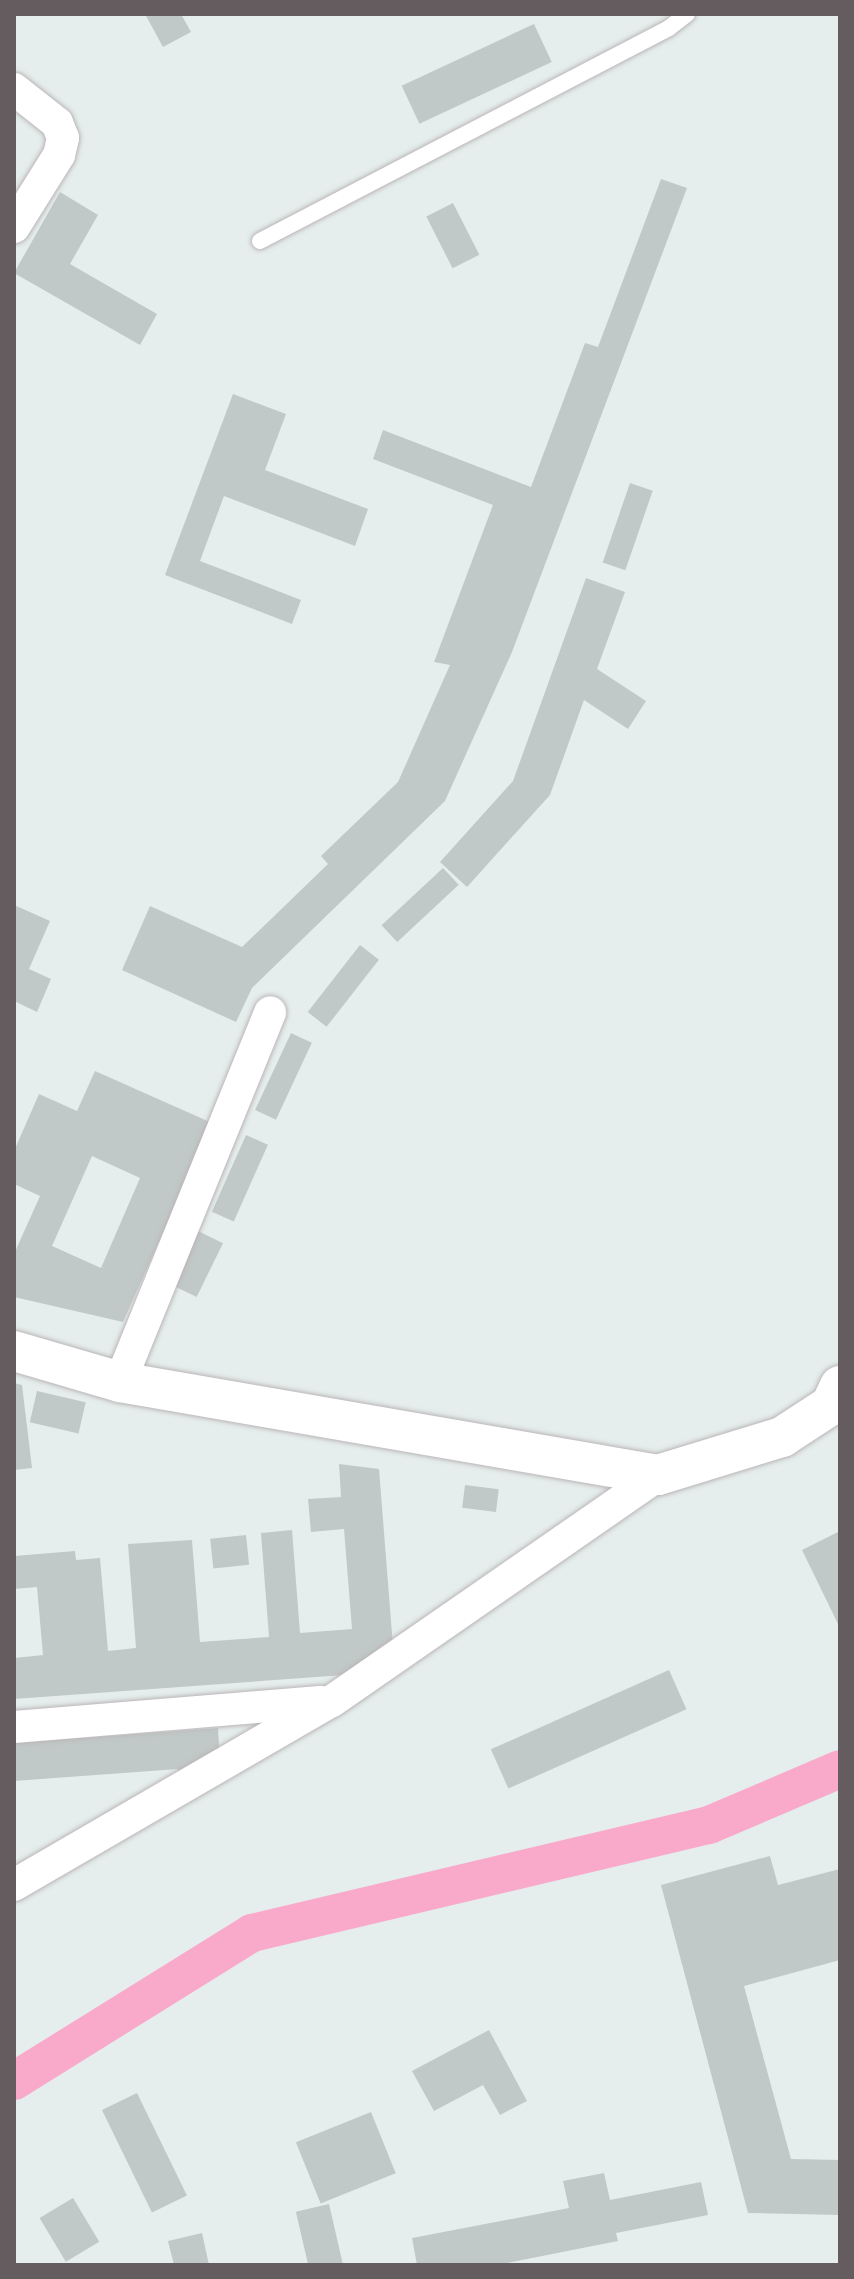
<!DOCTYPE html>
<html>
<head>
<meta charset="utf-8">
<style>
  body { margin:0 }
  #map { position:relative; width:854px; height:2279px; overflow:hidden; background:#e5eeed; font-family:"Titillium Web",sans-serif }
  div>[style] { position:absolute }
  .canal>* { height:38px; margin:-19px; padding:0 19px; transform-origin:19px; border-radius:19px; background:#f9a9ca }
  .building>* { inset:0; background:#c1c9c8; transform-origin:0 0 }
  .roads { filter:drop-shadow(0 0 2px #bbb5b6) drop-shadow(0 0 2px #bbb5b6) }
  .service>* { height:16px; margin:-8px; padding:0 8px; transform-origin:8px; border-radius:8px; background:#fff }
  .minor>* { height:32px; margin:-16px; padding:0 16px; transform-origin:16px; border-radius:16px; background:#fff }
  .tertiary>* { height:40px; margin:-20px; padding:0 20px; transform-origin:20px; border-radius:20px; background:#fff }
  span { translate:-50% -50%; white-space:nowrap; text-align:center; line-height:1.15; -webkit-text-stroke:6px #fff; paint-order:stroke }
  .frame { position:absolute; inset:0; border:16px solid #645c5f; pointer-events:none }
</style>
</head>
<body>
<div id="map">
  <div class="canal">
    <div style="left:14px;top:2081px;width:280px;rotate:-31.9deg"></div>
    <div style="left:252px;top:1933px;width:470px;rotate:-13.3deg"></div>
    <div style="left:709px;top:1825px;width:142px;rotate:-23.1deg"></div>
  </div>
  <div class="building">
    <div style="clip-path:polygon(145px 14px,181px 14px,191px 32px,163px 47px)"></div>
    <div style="left:534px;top:24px;width:42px;height:146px;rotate:65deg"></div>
    <div style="clip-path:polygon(661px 179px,687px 188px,512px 652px,445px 801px,252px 988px,236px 1022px,122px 970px,150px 906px,242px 947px,328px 864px,321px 856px,398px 782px,450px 665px,434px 662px,493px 505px,373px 459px,383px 430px,531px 487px,585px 343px,598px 347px)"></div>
    <div style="clip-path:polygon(60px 192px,98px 215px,70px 264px,157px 314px,140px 345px,14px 273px)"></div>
    <div style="left:453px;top:203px;width:58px;height:30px;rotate:63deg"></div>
    <div style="clip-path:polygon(233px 394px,286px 414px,265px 470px,368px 509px,355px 546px,224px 496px,200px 561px,301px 600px,292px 624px,165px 575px)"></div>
    <div style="left:630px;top:483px;width:24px;height:84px;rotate:19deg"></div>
    <div style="clip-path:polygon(586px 578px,625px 592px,597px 669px,646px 701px,628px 729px,584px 700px,550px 795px,467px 887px,440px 862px,513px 781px)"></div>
    <div style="left:443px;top:868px;width:23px;height:84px;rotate:47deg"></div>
    <div style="clip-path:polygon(14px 905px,50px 921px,29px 969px,51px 979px,37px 1012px,14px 1001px)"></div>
    <div style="left:360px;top:945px;width:24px;height:85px;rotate:38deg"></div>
    <div style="left:291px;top:1033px;width:23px;height:85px;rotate:25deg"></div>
    <div style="clip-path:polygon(evenodd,95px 1071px,212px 1123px,123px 1322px,14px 1297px,14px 1254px,40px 1196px,14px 1184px,14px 1151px,39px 1094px,77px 1111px,95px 1071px,92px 1156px,140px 1178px,101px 1268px,52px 1246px,92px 1156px)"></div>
    <div style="left:246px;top:1135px;width:24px;height:84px;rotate:24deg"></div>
    <div style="left:196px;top:1230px;width:30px;height:60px;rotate:26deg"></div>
    <div style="clip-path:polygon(14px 1383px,22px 1385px,32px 1468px,14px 1470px)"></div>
    <div style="left:37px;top:1391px;width:50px;height:32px;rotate:13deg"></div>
    <div style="clip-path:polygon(339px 1464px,379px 1469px,393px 1646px,358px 1674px,14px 1699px,14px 1658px,43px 1655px,37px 1587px,14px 1589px,14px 1556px,75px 1551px,76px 1560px,100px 1558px,108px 1651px,136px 1648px,128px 1544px,192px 1540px,200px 1642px,269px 1637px,261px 1533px,292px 1530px,300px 1633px,352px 1629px,344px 1529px,311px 1532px,308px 1499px,341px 1497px)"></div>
    <div style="left:465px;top:1485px;width:34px;height:23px;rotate:7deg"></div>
    <div style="clip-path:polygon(840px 1531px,840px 1628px,802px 1550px)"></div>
    <div style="left:246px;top:1535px;width:30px;height:36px;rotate:84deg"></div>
    <div style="left:669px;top:1670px;width:43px;height:195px;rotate:66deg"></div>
    <div style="clip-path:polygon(218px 1728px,220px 1762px,179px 1783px,178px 1769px,14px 1781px,14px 1743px)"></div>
    <div style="clip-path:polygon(770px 1856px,778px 1885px,840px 1869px,840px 1960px,744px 1986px,791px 2159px,840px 2160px,840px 2215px,748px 2213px,661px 1885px)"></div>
    <div style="clip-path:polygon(489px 2030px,527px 2101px,500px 2115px,483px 2085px,434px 2111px,412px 2071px)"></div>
    <div style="left:137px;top:2093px;width:114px;height:39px;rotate:64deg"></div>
    <div style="left:371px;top:2112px;width:66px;height:81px;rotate:68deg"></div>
    <div style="clip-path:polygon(604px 2173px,610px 2200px,701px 2182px,708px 2215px,616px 2233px,618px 2241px,497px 2265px,417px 2265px,412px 2238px,569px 2208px,563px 2181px)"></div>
    <div style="left:73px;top:2198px;width:51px;height:39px;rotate:59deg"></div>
    <div style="left:329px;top:2204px;width:63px;height:34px;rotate:77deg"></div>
    <div style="clip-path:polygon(202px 2233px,209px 2265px,174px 2265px,168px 2241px)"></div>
  </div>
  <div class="roads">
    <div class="service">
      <div style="left:260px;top:241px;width:461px;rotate:-27.5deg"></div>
      <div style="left:669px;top:28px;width:23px;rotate:-38deg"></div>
    </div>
    <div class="minor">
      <div style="left:14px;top:89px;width:55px;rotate:38.3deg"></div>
      <div style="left:57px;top:123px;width:16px;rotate:68deg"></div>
      <div style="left:63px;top:138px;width:17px;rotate:103deg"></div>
      <div style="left:59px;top:155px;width:85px;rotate:122deg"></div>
      <div style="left:120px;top:1382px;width:399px;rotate:-67.9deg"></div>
      <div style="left:14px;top:1727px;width:307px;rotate:-4.7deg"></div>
      <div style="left:14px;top:1885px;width:367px;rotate:-30.1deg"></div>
      <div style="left:332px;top:1701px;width:397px;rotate:-34.7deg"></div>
    </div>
    <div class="tertiary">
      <div style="left:14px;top:1351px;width:110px;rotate:16.3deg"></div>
      <div style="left:120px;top:1382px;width:546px;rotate:9.81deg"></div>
      <div style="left:658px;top:1475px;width:130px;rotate:-17deg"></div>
      <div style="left:782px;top:1437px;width:59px;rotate:-33.1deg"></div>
      <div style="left:831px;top:1405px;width:21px;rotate:-65deg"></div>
    </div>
  </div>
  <div class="frame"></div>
</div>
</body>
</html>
